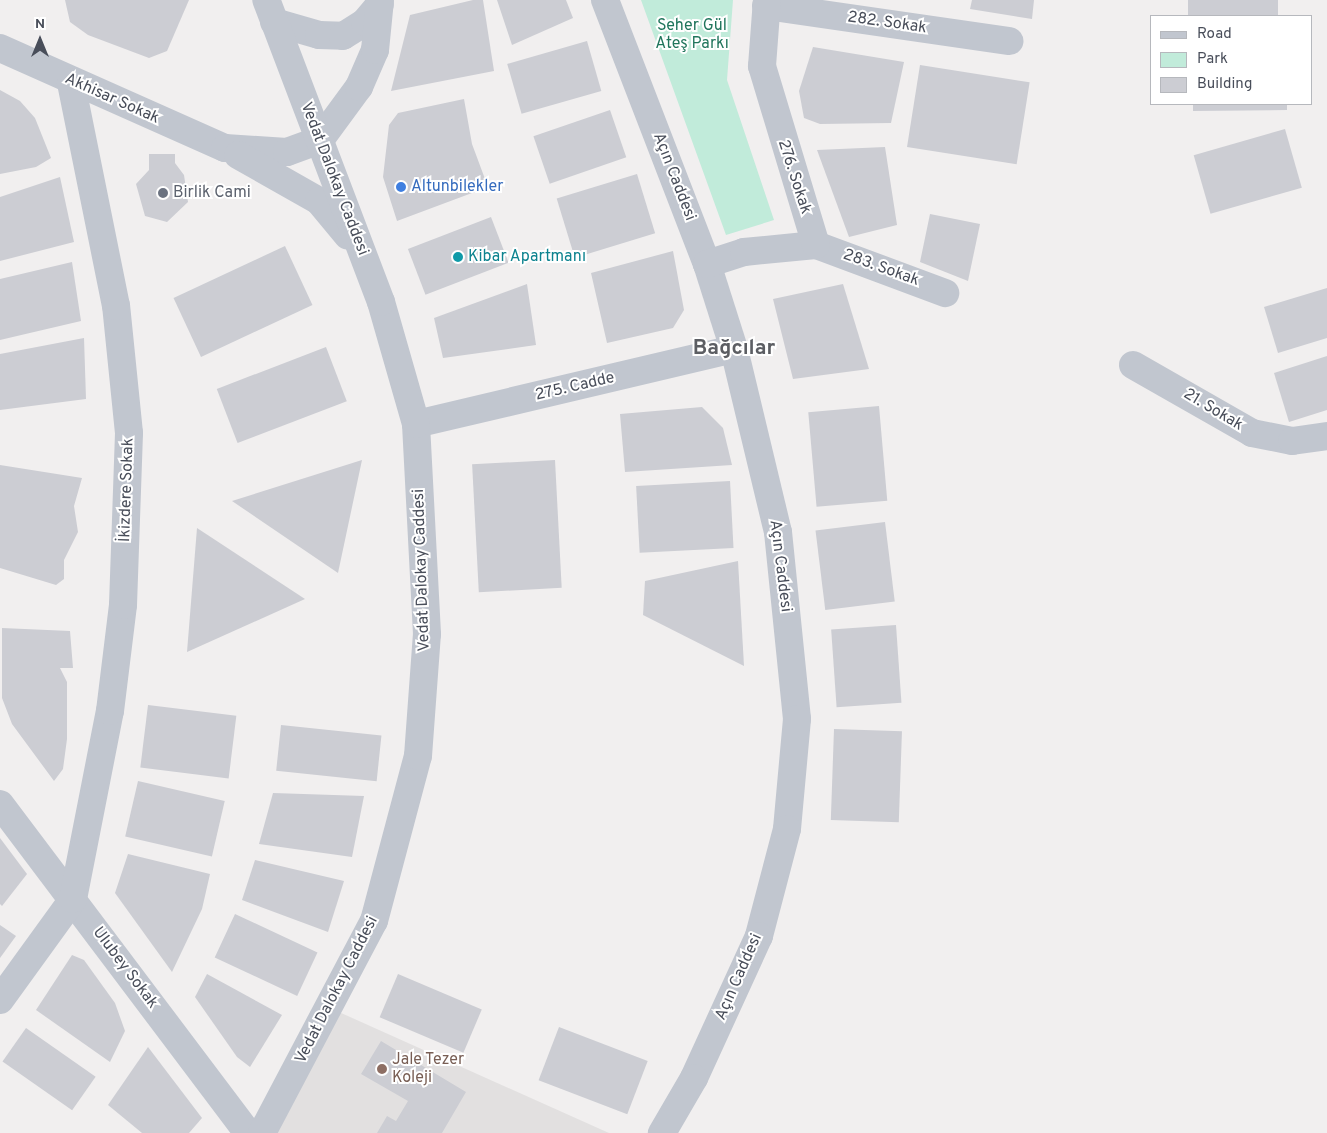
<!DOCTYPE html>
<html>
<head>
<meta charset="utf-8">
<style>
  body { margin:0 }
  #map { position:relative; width:1327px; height:1133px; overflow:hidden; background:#f1efef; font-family:Overpass,sans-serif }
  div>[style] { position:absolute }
  .education>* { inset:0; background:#e2e0e0 }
  .green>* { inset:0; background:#c1ebda }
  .building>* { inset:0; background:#cccdd3; transform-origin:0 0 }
  .minor>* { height:28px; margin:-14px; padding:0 14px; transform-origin:14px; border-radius:14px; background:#c1c6cf }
  .dots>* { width:14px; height:14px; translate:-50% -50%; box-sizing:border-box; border:2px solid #fff; border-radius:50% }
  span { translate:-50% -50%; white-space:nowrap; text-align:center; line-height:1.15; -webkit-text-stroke:4px #fff; paint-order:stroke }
  .street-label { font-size:16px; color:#494e5a }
  .park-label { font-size:16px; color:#20755c }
  .shop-label { font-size:16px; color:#366cbe }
  .left { translate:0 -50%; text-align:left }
  .worship-label { font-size:16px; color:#5b616d }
  .culture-label { font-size:16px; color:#0d838f }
  .education-label { font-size:16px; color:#785e54 }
  .district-label { font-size:21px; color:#5c5e63; font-weight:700 }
  .legend { position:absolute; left:1150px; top:15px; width:162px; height:90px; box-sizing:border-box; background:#fff; border:1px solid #b6b8bd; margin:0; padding:6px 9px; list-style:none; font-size:15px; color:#494e5a }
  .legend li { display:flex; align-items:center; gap:10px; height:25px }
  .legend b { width:25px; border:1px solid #b6b8bd }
  .north { position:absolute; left:15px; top:15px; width:50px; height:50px; -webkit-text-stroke:4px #fff; paint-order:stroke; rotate:0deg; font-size:14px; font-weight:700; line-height:20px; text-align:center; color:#494e5a }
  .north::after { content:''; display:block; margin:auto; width:18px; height:22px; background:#494e5a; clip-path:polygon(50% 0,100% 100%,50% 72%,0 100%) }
</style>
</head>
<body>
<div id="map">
  <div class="education">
    <div style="clip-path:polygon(330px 1008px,609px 1133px,268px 1133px)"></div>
  </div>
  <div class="green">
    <div style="clip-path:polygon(641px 0,733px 0,727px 80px,774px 220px,726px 235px)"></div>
  </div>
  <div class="building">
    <div style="clip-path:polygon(65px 0,189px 0,167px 51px,149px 58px,88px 35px,70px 22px)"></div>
    <div style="clip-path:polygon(473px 0,483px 0,494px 71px,391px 91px,410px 15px)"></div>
    <div style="clip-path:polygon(497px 0,566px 0,573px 18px,512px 45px)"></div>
    <div style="clip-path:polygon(972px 0,1034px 0,1032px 19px,970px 9px)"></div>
    <div style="left:1188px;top:0;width:90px;height:16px"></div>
    <div style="left:587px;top:41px;width:52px;height:83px;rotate:74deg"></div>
    <div style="clip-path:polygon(813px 47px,904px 62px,891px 123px,820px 124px,804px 118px,799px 91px)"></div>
    <div style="left:920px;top:65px;width:111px;height:83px;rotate:9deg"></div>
    <div style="clip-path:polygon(0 90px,20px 101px,35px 118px,51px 158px,36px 167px,0 174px)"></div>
    <div style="clip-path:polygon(464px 99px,472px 144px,488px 187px,397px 221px,383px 177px,389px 125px,398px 113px)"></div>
    <div style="clip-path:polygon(1193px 104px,1287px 104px,1287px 110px,1193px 111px)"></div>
    <div style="left:610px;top:110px;width:50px;height:81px;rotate:71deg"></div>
    <div style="left:1285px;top:129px;width:61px;height:95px;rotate:74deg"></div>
    <div style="clip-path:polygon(885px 147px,897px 225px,849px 237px,817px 150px)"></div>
    <div style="clip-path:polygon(149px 154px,175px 154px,175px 163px,184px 175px,188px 202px,167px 222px,145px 216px,136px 184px,149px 170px)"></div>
    <div style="left:637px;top:174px;width:62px;height:84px;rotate:73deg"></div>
    <div style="clip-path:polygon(60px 177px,74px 242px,0 261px,0 197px)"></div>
    <div style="clip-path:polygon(930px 214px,980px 224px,968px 281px,920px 262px)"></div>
    <div style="left:491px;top:217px;width:49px;height:89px;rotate:69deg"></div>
    <div style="left:285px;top:246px;width:65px;height:123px;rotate:65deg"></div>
    <div style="clip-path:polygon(673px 251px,684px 310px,673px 328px,607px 343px,591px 273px)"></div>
    <div style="clip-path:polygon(72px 262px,81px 321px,0 340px,0 279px)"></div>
    <div style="clip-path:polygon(527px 284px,536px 345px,443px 358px,434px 318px)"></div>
    <div style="clip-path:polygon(843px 284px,869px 369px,793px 379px,773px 299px)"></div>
    <div style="clip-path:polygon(1327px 288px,1327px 338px,1278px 353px,1264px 307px)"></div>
    <div style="clip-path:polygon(84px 338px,86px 399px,0 410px,0 354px)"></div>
    <div style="left:326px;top:347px;width:58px;height:117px;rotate:69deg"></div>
    <div style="clip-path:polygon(1327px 356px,1327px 410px,1289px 422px,1274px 373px)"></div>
    <div style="left:879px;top:406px;width:95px;height:71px;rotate:85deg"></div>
    <div style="clip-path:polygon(702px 407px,723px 428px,732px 465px,625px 472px,620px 414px)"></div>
    <div style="clip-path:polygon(362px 460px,338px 573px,232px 501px)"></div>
    <div style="left:555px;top:460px;width:128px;height:83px;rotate:87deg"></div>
    <div style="clip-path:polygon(0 465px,82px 478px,74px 506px,78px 532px,64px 560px,64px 579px,56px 585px,0 568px)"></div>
    <div style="left:730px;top:481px;width:67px;height:94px;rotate:87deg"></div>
    <div style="left:885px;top:522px;width:80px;height:70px;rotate:83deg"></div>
    <div style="clip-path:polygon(197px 528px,305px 599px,187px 652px)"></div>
    <div style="clip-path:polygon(738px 561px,744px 666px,643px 615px,645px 581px)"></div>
    <div style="left:896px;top:625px;width:78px;height:65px;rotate:86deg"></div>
    <div style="clip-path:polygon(2px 628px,70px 631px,73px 668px,60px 668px,67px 682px,67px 739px,63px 769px,54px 781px,12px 724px,2px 698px)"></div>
    <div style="left:148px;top:705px;width:89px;height:63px;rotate:7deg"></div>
    <div style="left:281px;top:725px;width:101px;height:46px;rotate:6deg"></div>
    <div style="left:834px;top:729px;width:68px;height:91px;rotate:2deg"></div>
    <div style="left:138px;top:781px;width:89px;height:57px;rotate:13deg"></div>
    <div style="clip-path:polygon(273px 793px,364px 796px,352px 857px,259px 844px)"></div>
    <div style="clip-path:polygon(0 838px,27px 874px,2px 906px,0 904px)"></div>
    <div style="clip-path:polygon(128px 854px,210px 874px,202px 909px,172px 972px,115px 893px)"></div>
    <div style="clip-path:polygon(255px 860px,344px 881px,328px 932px,242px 900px)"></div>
    <div style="left:235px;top:914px;width:91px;height:48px;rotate:25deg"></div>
    <div style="clip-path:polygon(0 925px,16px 936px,0 958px)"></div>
    <div style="clip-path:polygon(72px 955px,84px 960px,115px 1003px,125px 1031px,110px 1062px,36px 1010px)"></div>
    <div style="clip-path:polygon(207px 974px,282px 1015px,250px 1067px,237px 1057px,195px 997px)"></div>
    <div style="left:398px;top:974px;width:91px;height:47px;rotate:23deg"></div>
    <div style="left:559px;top:1027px;width:95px;height:57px;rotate:21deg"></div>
    <div style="left:26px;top:1028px;width:85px;height:41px;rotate:35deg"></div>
    <div style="clip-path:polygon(381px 1041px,466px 1092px,442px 1133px,377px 1133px,387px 1116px,396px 1121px,408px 1101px,361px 1074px)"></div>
    <div style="clip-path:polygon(148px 1047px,202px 1118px,189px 1133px,142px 1133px,108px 1105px)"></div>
  </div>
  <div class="minor">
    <div style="left:605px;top:0;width:283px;rotate:68.9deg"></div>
    <div style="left:707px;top:264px;width:89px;rotate:72.4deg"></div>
    <div style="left:734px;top:349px;width:188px;rotate:76.5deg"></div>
    <div style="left:778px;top:532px;width:188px;rotate:84.2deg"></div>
    <div style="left:797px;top:719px;width:110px;rotate:95.2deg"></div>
    <div style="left:787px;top:829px;width:111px;rotate:104.7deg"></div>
    <div style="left:759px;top:936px;width:156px;rotate:114.6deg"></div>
    <div style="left:694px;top:1078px;width:64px;rotate:120.2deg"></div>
    <div style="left:766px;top:6px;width:246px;rotate:8.2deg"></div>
    <div style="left:274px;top:22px;width:47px;rotate:16.1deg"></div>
    <div style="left:319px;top:35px;width:24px;rotate:2deg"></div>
    <div style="left:343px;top:36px;width:26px;rotate:-32deg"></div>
    <div style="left:365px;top:22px;width:23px;rotate:-50deg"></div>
    <div style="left:0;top:48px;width:246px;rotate:24deg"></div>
    <div style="left:225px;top:148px;width:62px;rotate:3.7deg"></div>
    <div style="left:287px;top:152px;width:35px;rotate:-20deg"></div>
    <div style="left:320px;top:140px;width:66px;rotate:-53.7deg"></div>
    <div style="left:359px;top:87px;width:40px;rotate:-66.6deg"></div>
    <div style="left:375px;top:50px;width:50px;rotate:-84.3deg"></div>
    <div style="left:238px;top:155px;width:93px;rotate:29.6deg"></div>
    <div style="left:319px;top:201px;width:45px;rotate:50.4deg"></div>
    <div style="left:816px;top:245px;width:138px;rotate:20.4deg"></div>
    <div style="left:707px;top:264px;width:39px;rotate:-18deg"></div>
    <div style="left:744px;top:252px;width:72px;rotate:-5.6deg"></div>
    <div style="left:816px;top:245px;width:187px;rotate:-106.8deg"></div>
    <div style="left:762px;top:66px;width:66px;rotate:-85.7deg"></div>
    <div style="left:1133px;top:365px;width:137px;rotate:29.7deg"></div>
    <div style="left:1252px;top:433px;width:41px;rotate:11.3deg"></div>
    <div style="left:1292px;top:441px;width:35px;rotate:-8deg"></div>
    <div style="left:416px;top:424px;width:327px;rotate:-13.3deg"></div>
    <div style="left:0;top:804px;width:412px;rotate:53deg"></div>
    <div style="left:0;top:1000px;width:125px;rotate:-54.1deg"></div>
    <div style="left:73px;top:899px;width:192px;rotate:-78.9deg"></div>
    <div style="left:110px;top:711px;width:107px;rotate:-83deg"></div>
    <div style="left:123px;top:605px;width:172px;rotate:-88deg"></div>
    <div style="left:129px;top:433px;width:128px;rotate:-95.8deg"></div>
    <div style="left:116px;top:306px;width:228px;rotate:-101.4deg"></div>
    <div style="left:262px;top:1133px;width:240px;rotate:-62.2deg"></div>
    <div style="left:374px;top:921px;width:171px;rotate:-75.1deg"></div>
    <div style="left:418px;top:756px;width:122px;rotate:-85.8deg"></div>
    <div style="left:427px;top:634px;width:210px;rotate:-93deg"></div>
    <div style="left:416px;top:424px;width:127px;rotate:-106deg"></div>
    <div style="left:381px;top:302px;width:323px;rotate:-110.8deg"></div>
  </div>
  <div class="dots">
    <div style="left:401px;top:187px;background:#3f7fe0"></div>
    <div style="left:163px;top:193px;background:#6b7280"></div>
    <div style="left:458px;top:257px;background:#0f9aa8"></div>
    <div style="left:382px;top:1069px;background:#8d6e63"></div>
  </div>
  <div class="street-label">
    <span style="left:887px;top:23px;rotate:8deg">282. Sokak</span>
    <span style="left:112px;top:99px;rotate:24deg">Akhisar Sokak</span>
    <span style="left:674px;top:177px;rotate:69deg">Açın Caddesi</span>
    <span style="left:794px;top:177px;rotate:72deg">276. Sokak</span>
    <span style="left:334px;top:179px;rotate:69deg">Vedat Dalokay Caddesi</span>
    <span style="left:881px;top:268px;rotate:20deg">283. Sokak</span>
    <span style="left:575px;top:387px;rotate:-13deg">275. Cadde</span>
    <span style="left:1213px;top:410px;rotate:31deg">21. Sokak</span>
    <span style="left:127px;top:490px;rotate:-88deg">İkizdere Sokak</span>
    <span style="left:780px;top:566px;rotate:83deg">Açın Caddesi</span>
    <span style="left:422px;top:570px;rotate:-92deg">Vedat Dalokay Caddesi</span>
    <span style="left:125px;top:968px;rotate:53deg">Ulubey Sokak</span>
    <span style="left:739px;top:977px;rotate:-66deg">Açın Caddesi</span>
    <span style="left:337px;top:990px;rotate:-63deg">Vedat Dalokay Caddesi</span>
  </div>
  <div class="park-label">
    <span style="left:692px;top:35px">Seher Gül<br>Ateş Parkı</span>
  </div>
  <div class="shop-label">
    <span class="left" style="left:411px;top:187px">Altunbilekler</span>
  </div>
  <div class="worship-label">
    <span class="left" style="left:173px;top:193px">Birlik Cami</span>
  </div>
  <div class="culture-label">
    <span class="left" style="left:468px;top:257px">Kibar Apartmanı</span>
  </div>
  <div class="education-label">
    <span class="left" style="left:392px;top:1069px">Jale Tezer<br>Koleji</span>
  </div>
  <div class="district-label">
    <span style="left:734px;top:349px">Bağcılar</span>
  </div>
  <ul class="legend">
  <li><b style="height:6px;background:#c1c6cf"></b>Road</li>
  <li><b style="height:14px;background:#c1ebda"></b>Park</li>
  <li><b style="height:14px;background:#cccdd3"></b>Building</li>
  </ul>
  <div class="north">N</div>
</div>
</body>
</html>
